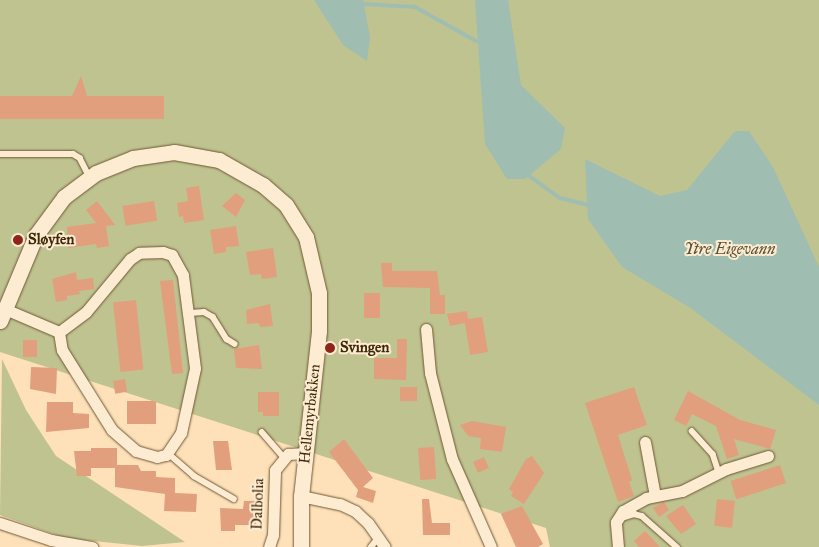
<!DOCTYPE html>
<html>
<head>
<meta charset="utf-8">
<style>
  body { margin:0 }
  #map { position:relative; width:819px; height:547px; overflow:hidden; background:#fee1b9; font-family:"IM FELL Great Primer",serif }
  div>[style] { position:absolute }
  .green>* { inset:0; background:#bfc390 }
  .water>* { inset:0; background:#a0bdb1 }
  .stream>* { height:4px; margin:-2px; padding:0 2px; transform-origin:2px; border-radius:2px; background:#a0bdb1 }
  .building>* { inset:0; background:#e19f7d; transform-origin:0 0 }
  .roads { filter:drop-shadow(0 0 1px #6e5734) drop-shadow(0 0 1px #6e5734) }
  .lane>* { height:5.5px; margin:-2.75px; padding:0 2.75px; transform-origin:2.75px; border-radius:2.75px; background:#feecd2 }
  .street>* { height:11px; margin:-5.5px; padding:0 5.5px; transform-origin:5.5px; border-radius:5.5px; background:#feecd2 }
  .secondary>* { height:15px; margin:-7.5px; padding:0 7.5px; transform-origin:7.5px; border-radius:7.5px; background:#feecd2 }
  .dots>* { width:14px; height:14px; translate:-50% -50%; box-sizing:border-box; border:2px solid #feecd2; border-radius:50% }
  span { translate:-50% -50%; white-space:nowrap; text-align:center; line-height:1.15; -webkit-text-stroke:4px #feecd2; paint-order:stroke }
  .poi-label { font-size:15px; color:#3e2908; font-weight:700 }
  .left { translate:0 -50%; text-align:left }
  .street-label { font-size:15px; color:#3e2908 }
  .water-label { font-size:16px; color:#564e32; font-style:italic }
</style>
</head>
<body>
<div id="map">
  <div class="green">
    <div style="clip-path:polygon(0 0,819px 0,819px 547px,550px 547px,546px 528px,0 352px)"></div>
    <div style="clip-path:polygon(2px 359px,26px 410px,56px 456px,185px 542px,142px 546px,65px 538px,0 515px)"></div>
  </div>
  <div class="water">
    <div style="clip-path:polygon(314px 0,363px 0,370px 37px,367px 61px,343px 45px)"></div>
    <div style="clip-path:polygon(475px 0,508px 0,521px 85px,565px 128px,561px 149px,525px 179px,507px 179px,485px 144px)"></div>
    <div style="clip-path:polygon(735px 131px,749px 131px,773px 167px,819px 267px,819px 405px,689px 307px,622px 267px,588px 219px,585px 159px,660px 196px,687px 190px)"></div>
  </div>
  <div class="stream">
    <div style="left:364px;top:4px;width:51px;rotate:3.4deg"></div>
    <div style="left:415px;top:7px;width:70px;rotate:29.1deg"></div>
    <div style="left:528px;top:175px;width:39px;rotate:36deg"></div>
    <div style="left:560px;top:198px;width:29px;rotate:14deg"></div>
  </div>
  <div class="building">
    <div style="clip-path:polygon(81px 76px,87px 96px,164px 96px,164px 119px,0 119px,0 96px,72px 96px)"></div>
    <div style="clip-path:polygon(199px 186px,204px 220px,184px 223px,183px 216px,179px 217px,177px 203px,188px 201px,186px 188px)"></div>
    <div style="clip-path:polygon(236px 193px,245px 200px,236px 217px,222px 206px)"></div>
    <div style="clip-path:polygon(97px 201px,115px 225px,106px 226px,109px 246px,97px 248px,96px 244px,68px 248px,67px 227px,96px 223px,86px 210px)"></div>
    <div style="left:154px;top:201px;width:20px;height:32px;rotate:81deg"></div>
    <div style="clip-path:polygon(236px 226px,239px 246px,226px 247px,226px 252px,214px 254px,210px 230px)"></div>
    <div style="clip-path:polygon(273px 248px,277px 277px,262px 279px,261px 274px,250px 275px,246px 252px)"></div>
    <div style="clip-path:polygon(381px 263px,392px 263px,392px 271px,437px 271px,440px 295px,445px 295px,445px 314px,430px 314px,430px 288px,383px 287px)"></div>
    <div style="clip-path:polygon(76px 272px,77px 280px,93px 278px,94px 289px,79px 291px,80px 294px,67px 296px,67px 300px,56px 302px,52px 279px)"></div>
    <div style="clip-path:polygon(173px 280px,183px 373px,172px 374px,160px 281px)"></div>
    <div style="left:364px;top:293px;width:16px;height:25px"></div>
    <div style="left:136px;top:300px;width:70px;height:23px;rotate:84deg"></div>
    <div style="clip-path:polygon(270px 304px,273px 326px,260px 327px,259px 323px,247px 324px,246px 310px)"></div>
    <div style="clip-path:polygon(467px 311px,468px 319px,482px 317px,488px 352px,470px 355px,465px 323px,450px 326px,447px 314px)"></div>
    <div style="clip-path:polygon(397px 339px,407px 339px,406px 380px,374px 379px,374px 358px,397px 358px)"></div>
    <div style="left:23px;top:340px;width:14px;height:17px"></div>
    <div style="clip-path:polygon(259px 345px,262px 369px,236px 368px,234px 349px)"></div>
    <div style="clip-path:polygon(31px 367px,57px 368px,56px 394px,30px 389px)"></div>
    <div style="left:125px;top:379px;width:13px;height:12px;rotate:81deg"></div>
    <div style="left:400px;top:387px;width:17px;height:14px"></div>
    <div style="clip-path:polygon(634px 387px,647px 425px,618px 435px,632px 480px,629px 482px,634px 496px,618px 502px,585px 403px)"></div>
    <div style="clip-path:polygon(688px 391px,740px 420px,776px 430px,770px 449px,734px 439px,739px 455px,727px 459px,716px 426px,692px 414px,686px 426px,674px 420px)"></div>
    <div style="clip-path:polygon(258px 392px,279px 392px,279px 416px,263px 416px,263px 412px,258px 412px)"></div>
    <div style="left:127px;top:401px;width:29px;height:23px"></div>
    <div style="clip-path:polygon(47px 402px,73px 402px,73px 413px,89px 414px,89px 428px,46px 432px)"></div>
    <div style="clip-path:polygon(472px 421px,506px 427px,502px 452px,480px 449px,481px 438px,468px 436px,460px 425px)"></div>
    <div style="clip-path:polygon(344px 439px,373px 478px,363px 487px,376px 491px,373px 503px,356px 497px,358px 490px,329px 452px)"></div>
    <div style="clip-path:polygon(213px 441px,228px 441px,232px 470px,216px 470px)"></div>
    <div style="left:434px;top:447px;width:32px;height:16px;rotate:86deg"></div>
    <div style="clip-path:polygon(91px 448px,117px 448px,117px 465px,138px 465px,141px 471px,156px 471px,156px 477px,175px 478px,175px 493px,197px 494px,196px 512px,164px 511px,165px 494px,115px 487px,115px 468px,91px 468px,91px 476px,77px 476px,74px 451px,91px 451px)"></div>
    <div style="clip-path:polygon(532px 456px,544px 473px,524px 504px,511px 496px,513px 492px,509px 489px,526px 459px)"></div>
    <div style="left:484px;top:457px;width:12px;height:12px;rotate:66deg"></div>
    <div style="left:780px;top:465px;width:19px;height:52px;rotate:72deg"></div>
    <div style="clip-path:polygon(422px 499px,429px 499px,432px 523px,450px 523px,450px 535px,423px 535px)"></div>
    <div style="left:717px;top:499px;width:18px;height:27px;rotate:6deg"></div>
    <div style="clip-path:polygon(244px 501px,256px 501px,256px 525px,235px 525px,235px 531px,221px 531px,220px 508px,243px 509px)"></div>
    <div style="clip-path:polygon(664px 502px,669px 510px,659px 517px,653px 508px)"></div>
    <div style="clip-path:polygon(683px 505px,696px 524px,681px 534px,666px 516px)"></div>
    <div style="clip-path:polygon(522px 506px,543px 544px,538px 547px,516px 547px,501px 514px)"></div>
    <div style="clip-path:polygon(645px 531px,660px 547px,639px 547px,634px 541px)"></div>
  </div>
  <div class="roads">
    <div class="lane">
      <div style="left:0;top:154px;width:73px"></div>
      <div style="left:73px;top:154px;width:8px;rotate:30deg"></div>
      <div style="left:80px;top:158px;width:20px;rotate:63deg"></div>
      <div style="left:190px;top:313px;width:14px;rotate:-4deg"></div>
      <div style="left:204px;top:312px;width:10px;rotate:29deg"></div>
      <div style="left:213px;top:317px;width:26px;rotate:58deg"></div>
      <div style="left:227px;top:339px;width:9px;rotate:32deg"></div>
      <div style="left:692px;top:431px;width:31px;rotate:48deg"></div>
      <div style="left:713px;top:454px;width:19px;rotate:72deg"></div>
      <div style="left:262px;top:432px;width:33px;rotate:49deg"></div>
      <div style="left:168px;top:453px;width:35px;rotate:41deg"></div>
      <div style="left:194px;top:476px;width:46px;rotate:29.9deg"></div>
      <div style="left:622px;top:518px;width:13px;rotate:-18deg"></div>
      <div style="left:634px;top:514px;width:8px;rotate:14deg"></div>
      <div style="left:642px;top:516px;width:47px;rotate:41.5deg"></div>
      <div style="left:371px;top:547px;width:13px;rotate:-51deg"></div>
    </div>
    <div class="street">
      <div style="left:5px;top:309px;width:59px;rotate:23.1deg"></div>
      <div style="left:59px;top:332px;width:18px;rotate:81deg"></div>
      <div style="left:62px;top:350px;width:94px;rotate:58deg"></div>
      <div style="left:112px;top:430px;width:32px;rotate:41deg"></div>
      <div style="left:136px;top:451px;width:22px;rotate:16deg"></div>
      <div style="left:157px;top:457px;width:9px;rotate:-13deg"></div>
      <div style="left:166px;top:455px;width:27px;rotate:-56deg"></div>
      <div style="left:181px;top:433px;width:66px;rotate:-77.8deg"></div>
      <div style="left:195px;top:368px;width:94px;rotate:-97.4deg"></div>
      <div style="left:183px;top:275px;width:23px;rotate:-119deg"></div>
      <div style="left:172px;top:255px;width:9px;rotate:-162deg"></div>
      <div style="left:163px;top:252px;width:24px;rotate:178deg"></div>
      <div style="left:139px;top:253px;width:11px;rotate:146deg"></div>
      <div style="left:130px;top:259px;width:69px;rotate:129.7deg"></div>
      <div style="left:86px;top:312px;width:34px;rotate:143deg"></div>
      <div style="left:426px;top:329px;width:44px;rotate:84.8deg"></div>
      <div style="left:430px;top:373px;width:89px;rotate:75.7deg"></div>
      <div style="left:452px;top:459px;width:96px;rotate:66.1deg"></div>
      <div style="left:645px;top:442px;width:55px;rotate:79.5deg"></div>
      <div style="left:301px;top:496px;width:40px;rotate:12deg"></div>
      <div style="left:340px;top:504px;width:17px;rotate:25deg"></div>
      <div style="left:355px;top:511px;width:18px;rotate:43deg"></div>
      <div style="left:368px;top:523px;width:29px;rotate:55deg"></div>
      <div style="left:0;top:523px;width:54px;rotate:18.4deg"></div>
      <div style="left:51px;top:540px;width:42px;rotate:9.7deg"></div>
      <div style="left:269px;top:547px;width:13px;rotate:-72deg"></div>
      <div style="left:273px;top:535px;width:65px;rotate:-88.2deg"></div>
      <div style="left:275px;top:470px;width:21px;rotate:-51deg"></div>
      <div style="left:288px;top:454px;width:18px;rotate:-3deg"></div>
      <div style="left:618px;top:547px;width:25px;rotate:-95deg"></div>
      <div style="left:616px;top:522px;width:13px;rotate:-58deg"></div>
      <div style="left:623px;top:511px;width:26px;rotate:-29deg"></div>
      <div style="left:646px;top:498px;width:37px;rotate:-11deg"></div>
      <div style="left:682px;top:491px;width:49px;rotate:-26.6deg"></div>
      <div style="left:726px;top:469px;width:44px;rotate:-17.2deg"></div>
    </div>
    <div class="secondary">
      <div style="left:0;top:321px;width:93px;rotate:-67.3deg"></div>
      <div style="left:36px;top:235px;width:47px;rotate:-53.6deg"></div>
      <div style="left:64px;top:197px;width:40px;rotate:-37deg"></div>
      <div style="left:96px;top:173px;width:40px;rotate:-22deg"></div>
      <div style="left:133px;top:158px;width:41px;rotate:-8.3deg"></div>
      <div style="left:174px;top:152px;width:46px;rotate:10.1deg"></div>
      <div style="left:219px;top:160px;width:51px;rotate:29.6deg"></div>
      <div style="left:263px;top:185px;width:30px;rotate:41deg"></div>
      <div style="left:286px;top:205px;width:38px;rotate:58deg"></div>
      <div style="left:306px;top:237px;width:57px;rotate:76.9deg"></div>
      <div style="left:319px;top:293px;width:38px;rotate:90deg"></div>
      <div style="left:319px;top:331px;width:166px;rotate:96.2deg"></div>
      <div style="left:301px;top:496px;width:51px;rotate:90deg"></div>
    </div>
  </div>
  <div class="dots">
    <div style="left:18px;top:240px;background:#8f2418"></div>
    <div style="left:330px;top:348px;background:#8f2418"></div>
  </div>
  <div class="poi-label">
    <span class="left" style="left:28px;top:240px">Sløyfen</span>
    <span class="left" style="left:340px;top:348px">Svingen</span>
  </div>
  <div class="street-label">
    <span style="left:310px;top:414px;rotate:-84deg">Hellemyrbakken</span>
    <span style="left:258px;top:504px;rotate:-88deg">Dalbolia</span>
  </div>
  <div class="water-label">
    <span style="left:730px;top:249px">Ytre Eigevann</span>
  </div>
</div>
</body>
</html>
